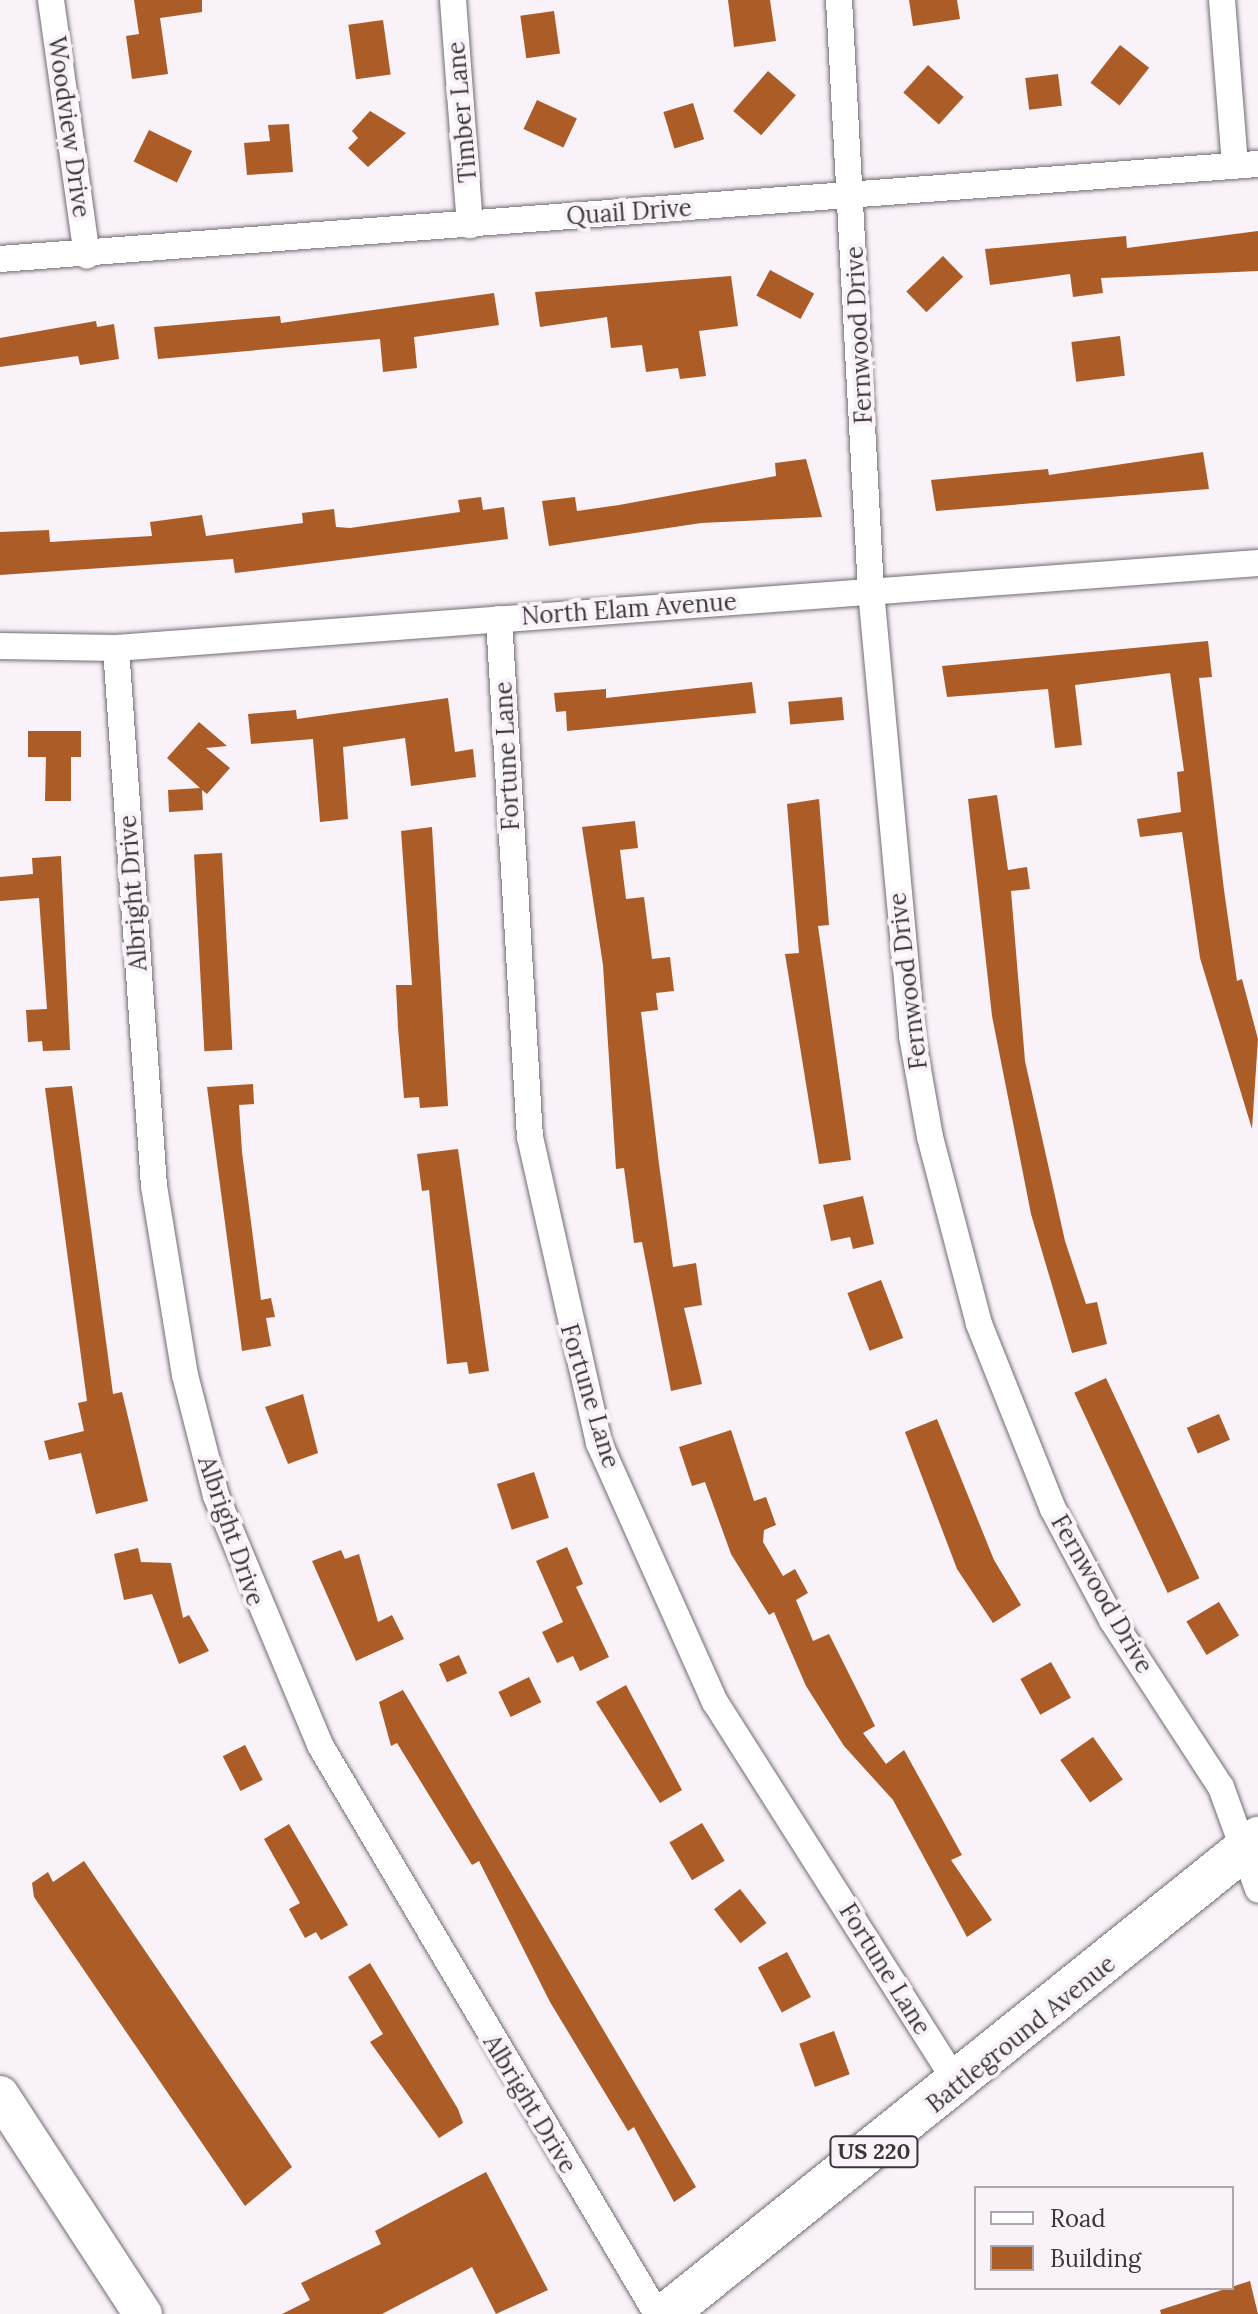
<!DOCTYPE html>
<html>
<head>
<meta charset="utf-8">
<style>
  body { margin:0 }
  #map { position:relative; width:1258px; height:2314px; overflow:hidden; background:#f9f2f9; font-family:Lora,serif }
  div>[style] { position:absolute }
  .building>* { inset:0; background:#ac5c27; transform-origin:0 0 }
  .roads { filter:drop-shadow(0 0 2px #726b71) drop-shadow(0 0 2px #726b71) }
  .street>* { height:26px; margin:-13px; padding:0 13px; transform-origin:13px; border-radius:13px; background:#fff }
  .secondary>* { height:38px; margin:-19px; padding:0 19px; transform-origin:19px; border-radius:19px; background:#fff }
  .primary>* { height:42px; margin:-21px; padding:0 21px; transform-origin:21px; border-radius:21px; background:#fff }
  span { translate:-50% -50%; white-space:nowrap; text-align:center; line-height:1.15; -webkit-text-stroke:8px #f9f2f9; paint-order:stroke }
  .shield-label span { padding:2px 6px; background:#f9f2f9; border:2px solid; border-radius:6px; -webkit-text-stroke-width:0 }
  .shield-label { font-size:22px; color:#393639; font-weight:700 }
  .street-label { font-size:24px; color:#393639 }
  .legend { position:absolute; left:974px; top:2186px; width:260px; height:104px; box-sizing:border-box; background:#f9f2f9; border:2px solid #aca7ac; margin:0; padding:10px 14px; list-style:none; font-size:24px; color:#393639 }
  .legend li { display:flex; align-items:center; gap:16px; height:40px }
  .legend b { width:40px; border:2px solid #aca7ac }
</style>
</head>
<body>
<div id="map">
  <div class="building">
    <div style="clip-path:polygon(134px 0,202px 0,202px 12px,160px 18px,168px 74px,132px 79px,126px 36px,139px 34px)"></div>
    <div style="clip-path:polygon(728px 0,770px 0,776px 41px,734px 47px)"></div>
    <div style="clip-path:polygon(909px 0,957px 0,960px 19px,913px 26px)"></div>
    <div style="left:554px;top:11px;width:43px;height:34px;rotate:82deg"></div>
    <div style="left:383px;top:20px;width:55px;height:35px;rotate:82deg"></div>
    <div style="left:1120px;top:45px;width:37px;height:48px;rotate:38deg"></div>
    <div style="left:928px;top:65px;width:48px;height:37px;rotate:42deg"></div>
    <div style="left:768px;top:71px;width:37px;height:53px;rotate:41deg"></div>
    <div style="left:1058px;top:74px;width:32px;height:33px;rotate:83deg"></div>
    <div style="left:537px;top:100px;width:44px;height:32px;rotate:25deg"></div>
    <div style="left:693px;top:103px;width:38px;height:31px;rotate:73deg"></div>
    <div style="clip-path:polygon(370px 111px,406px 133px,368px 167px,348px 148px,358px 138px,352px 131px)"></div>
    <div style="clip-path:polygon(289px 124px,293px 172px,247px 175px,244px 143px,270px 141px,268px 125px)"></div>
    <div style="left:149px;top:130px;width:48px;height:35px;rotate:26deg"></div>
    <div style="clip-path:polygon(1258px 231px,1258px 271px,1101px 278px,1103px 293px,1073px 297px,1070px 274px,990px 285px,985px 249px,1126px 236px,1127px 248px)"></div>
    <div style="left:943px;top:256px;width:29px;height:51px;rotate:46deg"></div>
    <div style="left:770px;top:270px;width:50px;height:29px;rotate:28deg"></div>
    <div style="clip-path:polygon(731px 276px,738px 326px,699px 331px,706px 376px,680px 379px,678px 368px,646px 372px,642px 345px,611px 348px,607px 317px,540px 327px,535px 292px)"></div>
    <div style="clip-path:polygon(494px 293px,499px 325px,414px 337px,417px 368px,383px 372px,380px 339px,158px 359px,154px 327px,280px 316px,281px 323px)"></div>
    <div style="clip-path:polygon(96px 321px,97px 327px,114px 324px,119px 359px,80px 365px,78px 356px,0 367px,0 338px)"></div>
    <div style="left:1120px;top:336px;width:40px;height:49px;rotate:83deg"></div>
    <div style="clip-path:polygon(1203px 452px,1209px 489px,936px 511px,931px 480px,1048px 469px,1049px 475px)"></div>
    <div style="clip-path:polygon(806px 459px,822px 517px,701px 523px,549px 546px,542px 501px,575px 497px,577px 511px,619px 505px,776px 476px,775px 463px)"></div>
    <div style="clip-path:polygon(481px 497px,483px 510px,504px 507px,508px 539px,235px 573px,233px 559px,0 575px,0 532px,49px 530px,50px 542px,152px 536px,150px 522px,202px 515px,206px 536px,303px 523px,302px 513px,334px 509px,336px 527px,350px 528px,460px 512px,458px 500px)"></div>
    <div style="clip-path:polygon(1208px 641px,1212px 677px,1199px 678px,1224px 890px,1237px 981px,1242px 979px,1258px 1039px,1252px 1129px,1200px 958px,1182px 832px,1140px 837px,1137px 819px,1181px 812px,1177px 772px,1184px 771px,1170px 673px,1075px 685px,1082px 745px,1055px 748px,1048px 689px,947px 697px,942px 666px)"></div>
    <div style="clip-path:polygon(752px 682px,756px 713px,567px 731px,566px 711px,556px 712px,554px 693px,606px 689px,606px 698px)"></div>
    <div style="left:842px;top:697px;width:23px;height:54px;rotate:85deg"></div>
    <div style="clip-path:polygon(448px 698px,455px 752px,473px 749px,476px 777px,411px 786px,405px 738px,343px 747px,348px 819px,320px 822px,313px 739px,251px 744px,248px 714px,296px 710px,297px 719px)"></div>
    <div style="clip-path:polygon(199px 722px,227px 746px,206px 748px,230px 768px,207px 794px,202px 790px,203px 810px,169px 812px,168px 790px,200px 788px,167px 758px)"></div>
    <div style="clip-path:polygon(28px 731px,81px 731px,81px 757px,71px 757px,71px 801px,45px 801px,46px 757px,28px 757px)"></div>
    <div style="clip-path:polygon(997px 795px,1008px 870px,1027px 867px,1030px 889px,1011px 891px,1025px 1061px,1065px 1241px,1086px 1304px,1097px 1302px,1107px 1344px,1072px 1353px,1031px 1214px,992px 1016px,968px 799px)"></div>
    <div style="clip-path:polygon(819px 799px,829px 925px,818px 926px,851px 1160px,819px 1164px,785px 954px,799px 953px,787px 804px)"></div>
    <div style="clip-path:polygon(635px 821px,638px 848px,620px 850px,626px 899px,644px 897px,652px 959px,670px 957px,674px 991px,656px 993px,658px 1010px,641px 1012px,659px 1164px,673px 1267px,696px 1263px,702px 1305px,684px 1308px,702px 1384px,671px 1391px,642px 1242px,634px 1243px,624px 1168px,616px 1169px,603px 965px,582px 827px)"></div>
    <div style="clip-path:polygon(432px 827px,448px 1106px,420px 1108px,419px 1097px,404px 1098px,398px 1028px,396px 985px,412px 985px,401px 831px)"></div>
    <div style="left:222px;top:853px;width:197px;height:28px;rotate:87deg"></div>
    <div style="clip-path:polygon(61px 856px,70px 1050px,43px 1051px,42px 1041px,28px 1042px,26px 1010px,47px 1009px,39px 898px,0 901px,0 877px,33px 874px,32px 858px)"></div>
    <div style="clip-path:polygon(253px 1084px,254px 1104px,239px 1105px,242px 1152px,261px 1300px,271px 1298px,275px 1317px,266px 1318px,271px 1346px,242px 1351px,207px 1087px)"></div>
    <div style="clip-path:polygon(72px 1086px,113px 1394px,122px 1392px,148px 1501px,96px 1514px,81px 1453px,49px 1460px,44px 1441px,84px 1431px,78px 1403px,87px 1401px,45px 1088px)"></div>
    <div style="clip-path:polygon(458px 1149px,489px 1371px,469px 1374px,467px 1362px,447px 1364px,429px 1190px,422px 1191px,417px 1154px)"></div>
    <div style="clip-path:polygon(863px 1196px,874px 1244px,853px 1249px,850px 1237px,831px 1241px,823px 1205px)"></div>
    <div style="left:881px;top:1280px;width:62px;height:36px;rotate:69deg"></div>
    <div style="left:1106px;top:1378px;width:221px;height:35px;rotate:65deg"></div>
    <div style="clip-path:polygon(303px 1394px,318px 1453px,288px 1464px,265px 1407px)"></div>
    <div style="left:1219px;top:1414px;width:28px;height:35px;rotate:67deg"></div>
    <div style="clip-path:polygon(937px 1419px,994px 1560px,1021px 1605px,993px 1623px,957px 1569px,905px 1432px)"></div>
    <div style="clip-path:polygon(731px 1430px,754px 1501px,766px 1497px,776px 1525px,764px 1530px,763px 1542px,783px 1576px,795px 1569px,808px 1593px,796px 1600px,813px 1641px,829px 1634px,875px 1726px,863px 1733px,886px 1764px,904px 1750px,962px 1855px,951px 1860px,992px 1920px,967px 1937px,893px 1800px,844px 1746px,806px 1686px,774px 1612px,769px 1615px,731px 1554px,705px 1482px,692px 1486px,679px 1447px)"></div>
    <div style="left:534px;top:1472px;width:48px;height:39px;rotate:72deg"></div>
    <div style="clip-path:polygon(567px 1547px,583px 1584px,576px 1587px,609px 1657px,580px 1671px,573px 1656px,557px 1663px,542px 1632px,563px 1622px,536px 1561px)"></div>
    <div style="clip-path:polygon(138px 1548px,141px 1562px,171px 1563px,183px 1618px,189px 1615px,209px 1651px,179px 1664px,152px 1594px,124px 1600px,114px 1554px)"></div>
    <div style="clip-path:polygon(341px 1550px,345px 1559px,359px 1554px,378px 1622px,392px 1615px,404px 1639px,356px 1661px,312px 1561px)"></div>
    <div style="left:1219px;top:1602px;width:39px;height:38px;rotate:59deg"></div>
    <div style="left:459px;top:1655px;width:20px;height:22px;rotate:66deg"></div>
    <div style="left:1051px;top:1662px;width:41px;height:35px;rotate:61deg"></div>
    <div style="left:529px;top:1677px;width:28px;height:34px;rotate:64deg"></div>
    <div style="clip-path:polygon(626px 1685px,682px 1790px,660px 1803px,596px 1702px)"></div>
    <div style="clip-path:polygon(403px 1690px,696px 2187px,674px 2202px,634px 2127px,628px 2131px,550px 2002px,479px 1861px,472px 1865px,397px 1743px,391px 1746px,379px 1702px)"></div>
    <div style="left:1093px;top:1737px;width:52px;height:40px;rotate:55deg"></div>
    <div style="left:245px;top:1745px;width:39px;height:25px;rotate:63deg"></div>
    <div style="left:702px;top:1823px;width:44px;height:38px;rotate:59deg"></div>
    <div style="clip-path:polygon(289px 1824px,348px 1925px,321px 1940px,316px 1932px,305px 1938px,289px 1909px,300px 1903px,264px 1839px)"></div>
    <div style="clip-path:polygon(84px 1861px,292px 2167px,245px 2206px,34px 1897px,32px 1883px,48px 1872px,53px 1882px)"></div>
    <div style="left:740px;top:1889px;width:43px;height:33px;rotate:52deg"></div>
    <div style="left:787px;top:1952px;width:51px;height:33px;rotate:62deg"></div>
    <div style="clip-path:polygon(370px 1963px,458px 2109px,463px 2123px,439px 2138px,370px 2042px,383px 2034px,348px 1977px)"></div>
    <div style="left:834px;top:2031px;width:46px;height:37px;rotate:70deg"></div>
    <div style="clip-path:polygon(486px 2172px,548px 2290px,496px 2314px,472px 2267px,382px 2314px,282px 2314px,310px 2300px,301px 2283px,381px 2244px,375px 2231px)"></div>
    <div style="clip-path:polygon(1250px 2281px,1258px 2314px,1161px 2314px,1160px 2310px)"></div>
  </div>
  <div class="roads">
    <div class="street">
      <div style="left:51px;top:0;width:258px;rotate:82deg"></div>
      <div style="left:453px;top:0;width:226px;rotate:85.7deg"></div>
      <div style="left:839px;top:0;width:592px;rotate:86.9deg"></div>
      <div style="left:871px;top:591px;width:447px;rotate:84.7deg"></div>
      <div style="left:912px;top:1036px;width:103px;rotate:79.9deg"></div>
      <div style="left:930px;top:1137px;width:193px;rotate:75.3deg"></div>
      <div style="left:979px;top:1324px;width:199px;rotate:68.2deg"></div>
      <div style="left:1053px;top:1509px;width:126px;rotate:62deg"></div>
      <div style="left:1112px;top:1620px;width:199px;rotate:56.9deg"></div>
      <div style="left:1221px;top:1787px;width:109px;rotate:70.1deg"></div>
      <div style="left:1222px;top:0;width:166px;rotate:85.5deg"></div>
      <div style="left:0;top:259px;width:1262px;rotate:-4.32deg"></div>
      <div style="left:499px;top:619px;width:519px;rotate:86.58deg"></div>
      <div style="left:530px;top:1137px;width:314px;rotate:77.3deg"></div>
      <div style="left:599px;top:1443px;width:284px;rotate:65.9deg"></div>
      <div style="left:715px;top:1702px;width:454px;rotate:57.6deg"></div>
      <div style="left:0;top:646px;width:116px;rotate:1deg"></div>
      <div style="left:116px;top:648px;width:1145px;rotate:-4.26deg"></div>
      <div style="left:116px;top:648px;width:539px;rotate:85.96deg"></div>
      <div style="left:154px;top:1186px;width:192px;rotate:80.7deg"></div>
      <div style="left:185px;top:1375px;width:125px;rotate:75.6deg"></div>
      <div style="left:216px;top:1496px;width:270px;rotate:67.3deg"></div>
      <div style="left:320px;top:1745px;width:661px;rotate:59.36deg"></div>
    </div>
    <div class="secondary">
      <div style="left:0;top:2095px;width:262px;rotate:56.9deg"></div>
    </div>
    <div class="primary">
      <div style="left:666px;top:2314px;width:760px;rotate:-38.8deg"></div>
    </div>
  </div>
  <div class="shield-label">
    <span style="left:874px;top:2152px">US 220</span>
  </div>
  <div class="street-label">
    <span style="left:462px;top:112px;rotate:-95deg">Timber Lane</span>
    <span style="left:69px;top:127px;rotate:82deg">Woodview Drive</span>
    <span style="left:629px;top:212px;rotate:-4deg">Quail Drive</span>
    <span style="left:859px;top:335px;rotate:-93deg">Fernwood Drive</span>
    <span style="left:629px;top:609px;rotate:-4deg">North Elam Avenue</span>
    <span style="left:507px;top:756px;rotate:-93deg">Fortune Lane</span>
    <span style="left:133px;top:893px;rotate:-94deg">Albright Drive</span>
    <span style="left:908px;top:981px;rotate:-97deg">Fernwood Drive</span>
    <span style="left:590px;top:1396px;rotate:73deg">Fortune Lane</span>
    <span style="left:231px;top:1531px;rotate:71deg">Albright Drive</span>
    <span style="left:1102px;top:1594px;rotate:60deg">Fernwood Drive</span>
    <span style="left:885px;top:1969px;rotate:58deg">Fortune Lane</span>
    <span style="left:1021px;top:2034px;rotate:-39deg">Battleground Avenue</span>
    <span style="left:530px;top:2104px;rotate:59deg">Albright Drive</span>
  </div>
  <ul class="legend">
  <li><b style="height:10px;background:#fff"></b>Road</li>
  <li><b style="height:22px;background:#ac5c27"></b>Building</li>
  </ul>
</div>
</body>
</html>
